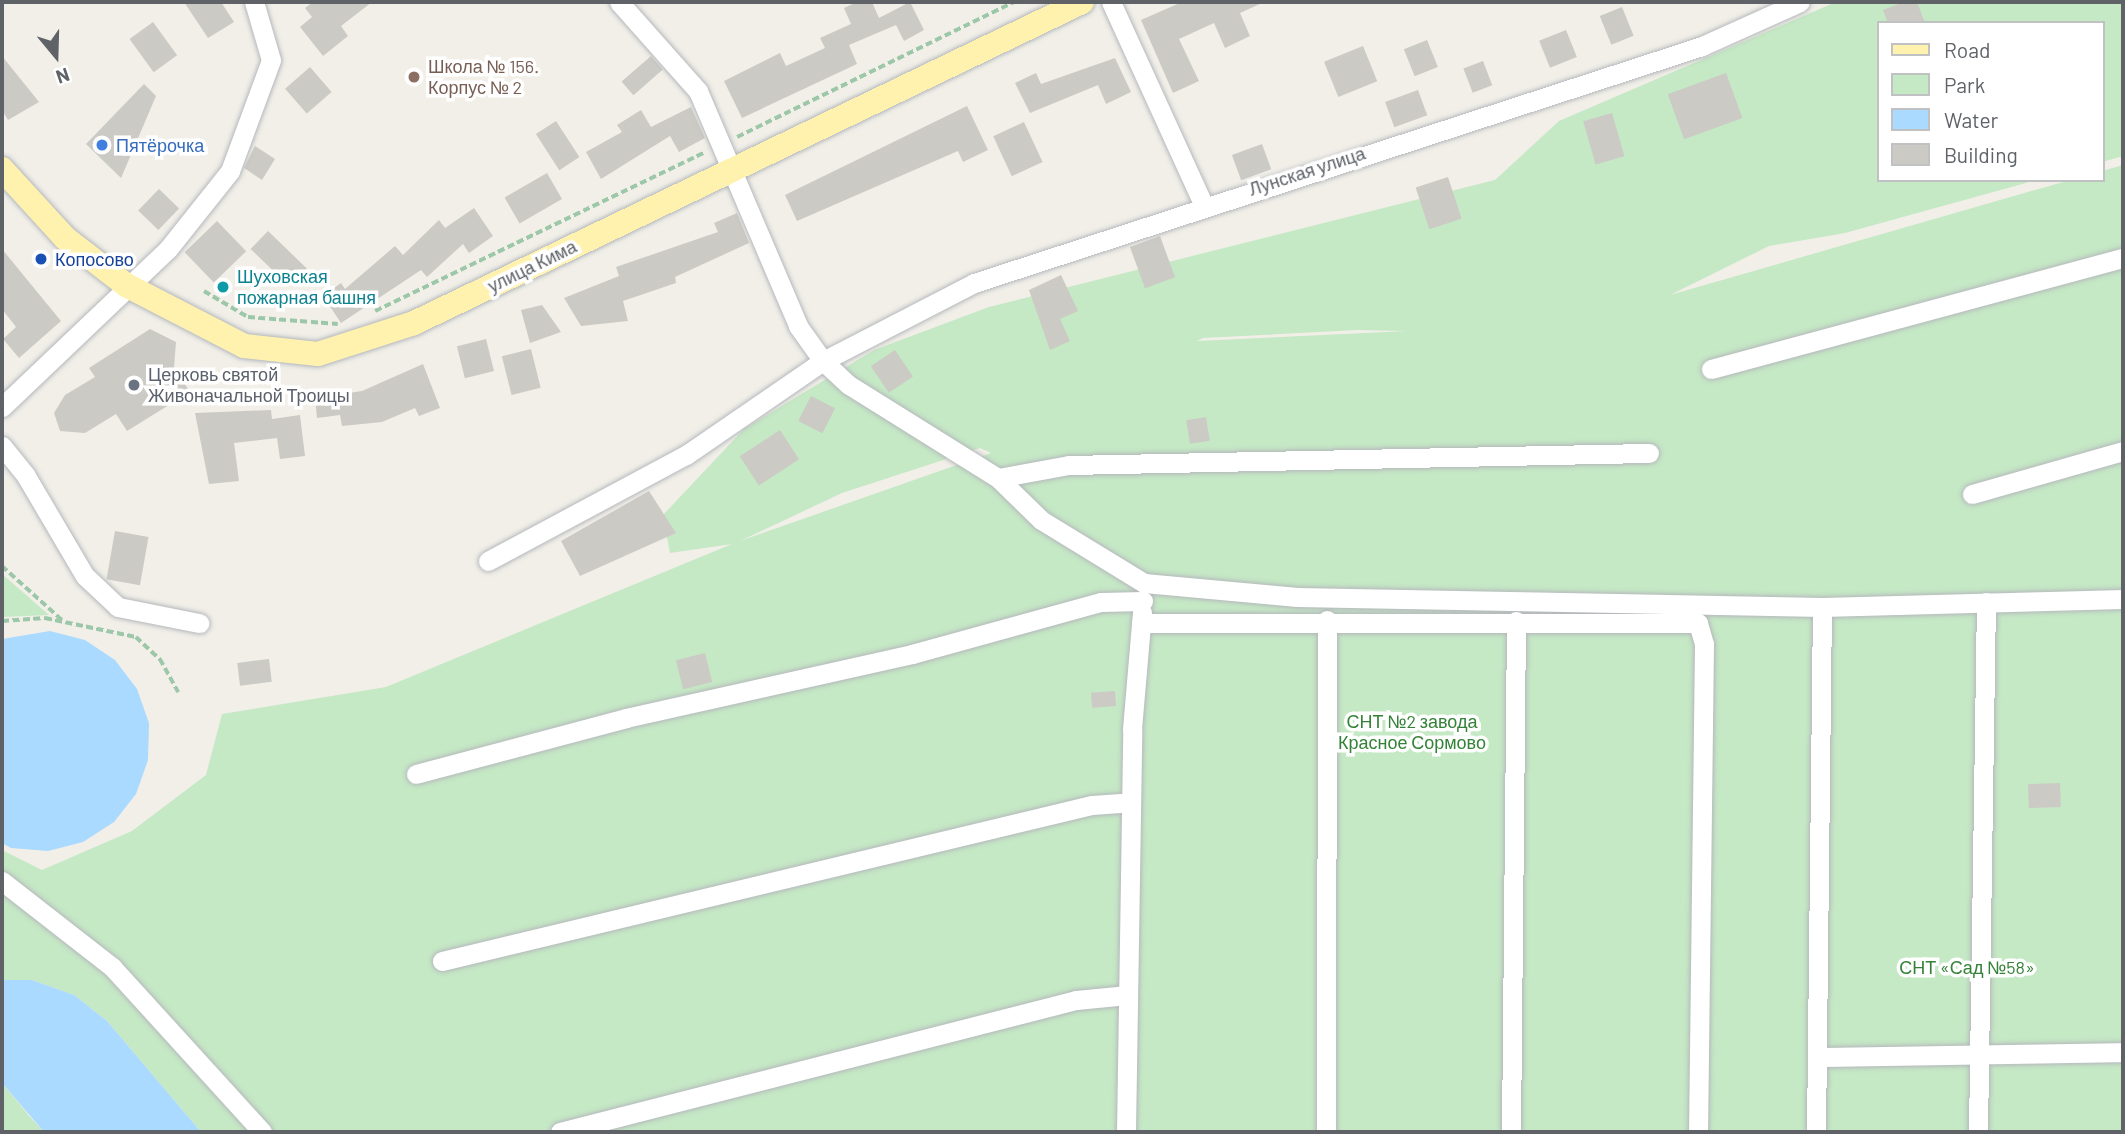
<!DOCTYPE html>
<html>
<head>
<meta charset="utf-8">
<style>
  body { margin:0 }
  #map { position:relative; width:2125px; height:1134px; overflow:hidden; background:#f1efe8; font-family:Barlow,sans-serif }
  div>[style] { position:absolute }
  .green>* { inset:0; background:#c5e8c5 }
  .water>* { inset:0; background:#aadaff }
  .building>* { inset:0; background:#cccac5; transform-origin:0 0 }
  .path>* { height:3.5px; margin-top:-1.75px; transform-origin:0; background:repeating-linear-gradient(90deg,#9cc7a9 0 7px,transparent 0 10.5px) }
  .roads { filter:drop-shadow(0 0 2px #b5b8bc) drop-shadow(0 0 2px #b5b8bc) }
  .minor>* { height:19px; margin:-9.5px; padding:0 9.5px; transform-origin:9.5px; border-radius:9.5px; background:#fff }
  .major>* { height:24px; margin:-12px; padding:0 12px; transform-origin:12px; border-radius:12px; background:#fff2af }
  .dots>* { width:19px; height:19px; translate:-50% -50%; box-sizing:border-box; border:4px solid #fff; border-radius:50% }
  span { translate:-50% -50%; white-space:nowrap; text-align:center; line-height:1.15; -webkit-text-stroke:7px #fff; paint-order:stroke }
  .education-label { font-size:18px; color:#785e54 }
  .left { translate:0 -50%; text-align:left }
  .shop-label { font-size:18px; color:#366cbe }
  .street-label { font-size:18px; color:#5f6368 }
  .transit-label { font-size:18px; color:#164399 }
  .culture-label { font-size:18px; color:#0d838f }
  .worship-label { font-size:18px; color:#5b616d }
  .park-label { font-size:18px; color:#348238 }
  .frame { position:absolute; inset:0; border:4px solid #5f6368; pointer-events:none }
  .legend { position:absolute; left:1877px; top:21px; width:228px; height:161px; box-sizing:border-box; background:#fff; border:2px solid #bfc1c3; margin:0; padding:9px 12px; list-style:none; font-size:21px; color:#5f6368 }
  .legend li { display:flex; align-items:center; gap:14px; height:35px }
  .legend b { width:35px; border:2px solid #bfc1c3 }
  .north { position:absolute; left:21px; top:21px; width:70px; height:70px; -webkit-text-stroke:5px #fff; paint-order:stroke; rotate:161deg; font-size:19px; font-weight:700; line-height:28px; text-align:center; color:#5f6368 }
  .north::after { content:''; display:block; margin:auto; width:24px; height:32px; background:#5f6368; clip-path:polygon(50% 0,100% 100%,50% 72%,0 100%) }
</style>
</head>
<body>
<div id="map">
  <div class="green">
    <div style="clip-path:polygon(evenodd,1836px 2px,2123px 2px,2123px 156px,2102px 162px,2102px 23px,1878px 23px,1878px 180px,2037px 180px,1845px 233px,1769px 246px,1670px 295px,2070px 180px,2102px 180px,2102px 171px,2123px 165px,2123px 1132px,201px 1132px,107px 1021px,74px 995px,32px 980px,2px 980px,2px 850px,42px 870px,132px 831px,206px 775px,222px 714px,386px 687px,732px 544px,670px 553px,663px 515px,744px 429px,874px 350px,989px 307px,1495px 180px,1559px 121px,1836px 2px,1357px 330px,1407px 331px,1197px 341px,1203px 338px,1357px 330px,1836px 2px,980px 448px,991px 453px,740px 541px,842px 493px,980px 448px)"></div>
    <div style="clip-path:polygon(2px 574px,49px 615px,2px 617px)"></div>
    <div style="clip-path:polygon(2px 1083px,30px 1117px,44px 1132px,2px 1132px)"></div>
  </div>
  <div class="water">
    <div style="clip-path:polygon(50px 631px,85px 640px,115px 660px,137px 689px,149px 723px,148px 760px,136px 794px,114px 822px,83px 842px,48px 851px,11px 848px,2px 843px,2px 639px)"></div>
    <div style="clip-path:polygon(2px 980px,32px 980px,74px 995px,107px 1021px,201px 1132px,44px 1132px,2px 1083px)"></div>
  </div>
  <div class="building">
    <div style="clip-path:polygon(184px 2px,221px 2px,234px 22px,208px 38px)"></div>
    <div style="clip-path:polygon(313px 2px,372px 2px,341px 26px,348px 36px,323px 56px,300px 27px,312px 17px,305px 8px)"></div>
    <div style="clip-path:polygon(857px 2px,872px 2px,879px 18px,910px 2px,924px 30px,904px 41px,896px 25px,849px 45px,857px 64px,742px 118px,724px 81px,780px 53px,786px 66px,825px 48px,820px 38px,851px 24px,844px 8px)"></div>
    <div style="clip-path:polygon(1182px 2px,1264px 2px,1240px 13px,1250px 36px,1225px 48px,1214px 23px,1179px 39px,1199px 81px,1173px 93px,1141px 20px)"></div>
    <div style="clip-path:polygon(1904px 2px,1917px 2px,1925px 23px,1888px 23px,1883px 10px)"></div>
    <div style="left:1622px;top:7px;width:31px;height:24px;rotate:68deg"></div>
    <div style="left:153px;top:22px;width:41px;height:29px;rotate:54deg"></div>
    <div style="left:1566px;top:30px;width:29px;height:29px;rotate:68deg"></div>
    <div style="left:1427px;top:40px;width:29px;height:25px;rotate:68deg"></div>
    <div style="left:1363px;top:46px;width:38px;height:42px;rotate:68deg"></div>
    <div style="clip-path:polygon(2px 56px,39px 102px,8px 120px,2px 110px)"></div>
    <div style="left:651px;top:56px;width:18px;height:39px;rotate:49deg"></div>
    <div style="clip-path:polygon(1115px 58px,1131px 92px,1106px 104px,1098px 85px,1030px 113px,1015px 83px,1036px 73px,1041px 84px)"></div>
    <div style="left:1483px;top:61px;width:26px;height:21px;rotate:69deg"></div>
    <div style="left:310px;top:67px;width:33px;height:33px;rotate:49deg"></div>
    <div style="left:1726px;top:73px;width:48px;height:62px;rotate:70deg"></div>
    <div style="clip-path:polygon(144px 84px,156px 96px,121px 178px,86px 144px)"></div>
    <div style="left:1418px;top:90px;width:27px;height:35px;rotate:70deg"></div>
    <div style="clip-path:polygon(967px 106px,988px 150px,963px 162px,958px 151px,797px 221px,785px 195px)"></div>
    <div style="clip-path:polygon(691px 107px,705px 138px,679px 152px,670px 136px,601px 179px,586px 152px,622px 132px,617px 125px,641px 110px,651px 127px)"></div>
    <div style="left:1612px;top:113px;width:45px;height:30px;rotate:74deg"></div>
    <div style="left:556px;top:121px;width:43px;height:24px;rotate:57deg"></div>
    <div style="left:1024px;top:122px;width:44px;height:34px;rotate:65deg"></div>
    <div style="left:1262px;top:144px;width:27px;height:32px;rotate:70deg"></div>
    <div style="clip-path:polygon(255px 146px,275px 159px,262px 180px,244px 168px)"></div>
    <div style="left:547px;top:173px;width:30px;height:49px;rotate:60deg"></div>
    <div style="left:1448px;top:177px;width:44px;height:34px;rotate:72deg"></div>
    <div style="left:159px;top:189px;width:28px;height:30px;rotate:44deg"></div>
    <div style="clip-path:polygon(474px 208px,493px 236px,469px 253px,463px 244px,427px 277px,421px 270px,341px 323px,323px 296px,341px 283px,345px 289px,395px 246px,403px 255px,439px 220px,445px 228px)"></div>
    <div style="clip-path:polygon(737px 213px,749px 243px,675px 277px,676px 283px,623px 301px,628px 321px,581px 326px,564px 298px,619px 276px,616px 267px,718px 232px,714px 223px)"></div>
    <div style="left:217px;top:221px;width:42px;height:45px;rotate:46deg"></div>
    <div style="left:268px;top:231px;width:54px;height:25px;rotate:44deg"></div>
    <div style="left:1160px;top:236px;width:44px;height:32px;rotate:70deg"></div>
    <div style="clip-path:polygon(2px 249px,61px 321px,19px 358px,3px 339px,16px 327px,2px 309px)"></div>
    <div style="clip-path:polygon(1061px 275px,1078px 311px,1060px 319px,1070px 341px,1050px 350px,1029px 290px)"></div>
    <div style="clip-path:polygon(542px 305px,561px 332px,530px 343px,521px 310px)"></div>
    <div style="clip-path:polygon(150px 329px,176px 342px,174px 367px,190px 392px,127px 431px,116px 414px,85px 433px,60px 431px,54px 413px,65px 395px,95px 377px,89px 368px)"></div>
    <div style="left:486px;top:339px;width:33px;height:30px;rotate:76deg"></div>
    <div style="left:531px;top:349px;width:40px;height:30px;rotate:76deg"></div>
    <div style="left:895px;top:350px;width:32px;height:29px;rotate:56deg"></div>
    <div style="clip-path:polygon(423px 364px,440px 408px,419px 416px,415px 408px,382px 422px,342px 426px,340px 415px,317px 418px,315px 398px,362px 391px)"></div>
    <div style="left:811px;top:396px;width:27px;height:28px;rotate:27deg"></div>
    <div style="clip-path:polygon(271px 410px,272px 419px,300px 415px,305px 456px,280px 459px,277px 438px,234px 443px,239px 481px,209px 484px,195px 413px)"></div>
    <div style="left:1206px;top:417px;width:24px;height:20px;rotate:81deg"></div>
    <div style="left:780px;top:430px;width:35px;height:48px;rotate:57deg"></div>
    <div style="clip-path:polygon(649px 491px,676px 533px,580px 576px,561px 541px)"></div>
    <div style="left:115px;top:531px;width:34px;height:49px;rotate:10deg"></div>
    <div style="left:705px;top:653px;width:30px;height:30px;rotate:76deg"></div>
    <div style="left:269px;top:659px;width:23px;height:32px;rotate:83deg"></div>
    <div style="left:1115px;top:691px;width:15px;height:24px;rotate:86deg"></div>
    <div style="left:2060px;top:783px;width:24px;height:32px;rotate:88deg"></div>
  </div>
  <div class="path">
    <div style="left:737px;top:137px;width:308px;rotate:-26deg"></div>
    <div style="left:204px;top:291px;width:51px;rotate:30.6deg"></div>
    <div style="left:248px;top:317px;width:90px;rotate:4.4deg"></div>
    <div style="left:375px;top:311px;width:366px;rotate:-25.7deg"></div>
    <div style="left:2px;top:566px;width:81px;rotate:42deg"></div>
    <div style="left:2px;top:621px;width:43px;rotate:-4deg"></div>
    <div style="left:45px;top:618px;width:93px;rotate:11.8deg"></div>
    <div style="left:136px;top:637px;width:33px;rotate:43deg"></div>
    <div style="left:160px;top:659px;width:38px;rotate:61deg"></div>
  </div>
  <div class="roads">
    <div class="minor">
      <div style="left:619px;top:2px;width:119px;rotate:48.4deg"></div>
      <div style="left:698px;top:91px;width:255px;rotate:66.9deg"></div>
      <div style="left:798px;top:326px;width:43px;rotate:54.5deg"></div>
      <div style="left:823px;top:361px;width:35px;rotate:43deg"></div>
      <div style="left:849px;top:385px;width:176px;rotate:32deg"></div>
      <div style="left:998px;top:478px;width:60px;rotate:44.3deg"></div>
      <div style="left:1041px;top:520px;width:121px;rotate:31.5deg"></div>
      <div style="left:1144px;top:583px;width:154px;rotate:5.2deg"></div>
      <div style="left:1297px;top:597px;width:525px;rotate:1.09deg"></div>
      <div style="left:1822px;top:607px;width:301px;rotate:-1.5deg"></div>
      <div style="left:1111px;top:2px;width:222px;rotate:65.5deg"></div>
      <div style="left:1711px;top:369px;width:427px;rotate:-15.1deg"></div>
      <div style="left:2px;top:407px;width:229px;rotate:-43.6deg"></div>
      <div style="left:168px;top:249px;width:100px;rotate:-51.5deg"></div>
      <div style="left:230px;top:171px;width:118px;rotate:-69.7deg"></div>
      <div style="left:271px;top:60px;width:60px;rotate:-106.3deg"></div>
      <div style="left:2px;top:446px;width:38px;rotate:51deg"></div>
      <div style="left:26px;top:476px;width:116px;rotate:59.5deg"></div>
      <div style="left:85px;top:576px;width:45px;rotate:43.2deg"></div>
      <div style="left:118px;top:607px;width:83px;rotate:11.2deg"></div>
      <div style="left:998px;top:478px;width:72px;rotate:-10.4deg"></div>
      <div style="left:1069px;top:465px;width:580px;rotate:-1.19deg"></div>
      <div style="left:1972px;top:494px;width:157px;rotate:-15.9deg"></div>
      <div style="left:488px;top:561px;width:225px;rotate:-28.2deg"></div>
      <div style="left:686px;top:455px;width:166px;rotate:-34.5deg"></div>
      <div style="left:823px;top:361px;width:170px;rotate:-27.3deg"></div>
      <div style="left:974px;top:283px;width:766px;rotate:-18.03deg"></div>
      <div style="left:1702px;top:46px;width:107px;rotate:-24.2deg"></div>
      <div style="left:1141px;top:623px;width:557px"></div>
      <div style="left:1698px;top:623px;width:22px;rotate:74deg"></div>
      <div style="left:1704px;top:644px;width:488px;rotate:90.7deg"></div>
      <div style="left:416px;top:774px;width:217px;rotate:-14.9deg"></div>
      <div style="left:626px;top:718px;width:293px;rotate:-12.6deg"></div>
      <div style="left:912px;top:654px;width:196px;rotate:-15.4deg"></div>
      <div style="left:1101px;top:602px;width:42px;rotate:-1.4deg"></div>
      <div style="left:2px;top:881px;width:140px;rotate:38deg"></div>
      <div style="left:112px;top:967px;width:223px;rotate:47.7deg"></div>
      <div style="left:442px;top:961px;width:668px;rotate:-13.5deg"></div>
      <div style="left:1092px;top:805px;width:39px;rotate:-4deg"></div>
      <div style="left:1817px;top:1057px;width:306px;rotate:-0.9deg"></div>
      <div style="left:560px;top:1132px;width:533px;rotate:-14.35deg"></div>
      <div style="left:1076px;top:1000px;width:52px;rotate:-5.5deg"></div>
      <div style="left:1126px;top:1132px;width:403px;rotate:-89.1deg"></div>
      <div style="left:1132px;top:729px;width:117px;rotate:-85.1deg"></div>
      <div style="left:1326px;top:1132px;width:512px;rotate:-89.89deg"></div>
      <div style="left:1511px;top:1132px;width:511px;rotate:-89.44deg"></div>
      <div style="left:1816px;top:1132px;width:525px;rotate:-89.35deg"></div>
      <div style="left:1978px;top:1132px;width:530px;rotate:-89.14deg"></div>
    </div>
    <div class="major">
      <div style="left:2px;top:169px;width:93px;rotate:47.6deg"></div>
      <div style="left:65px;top:238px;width:77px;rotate:37.6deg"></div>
      <div style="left:126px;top:285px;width:133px;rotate:27.3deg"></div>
      <div style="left:244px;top:346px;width:74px;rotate:6.2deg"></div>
      <div style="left:318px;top:354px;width:101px;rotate:-17.9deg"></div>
      <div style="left:414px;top:323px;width:741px;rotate:-25.67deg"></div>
    </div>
  </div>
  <div class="dots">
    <div style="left:414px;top:77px;background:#8d6e63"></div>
    <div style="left:102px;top:145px;background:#3f7fe0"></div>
    <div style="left:41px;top:259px;background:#1a4fb4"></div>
    <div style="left:223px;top:287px;background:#0f9aa8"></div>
    <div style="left:134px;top:385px;background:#6b7280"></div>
  </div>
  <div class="education-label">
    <span class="left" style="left:428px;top:77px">Школа № 156.<br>Корпус № 2</span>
  </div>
  <div class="shop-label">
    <span class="left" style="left:116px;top:145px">Пятёрочка</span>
  </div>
  <div class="street-label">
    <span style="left:1307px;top:171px;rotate:-18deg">Лунская улица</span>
    <span style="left:532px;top:266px;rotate:-26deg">улица Кима</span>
  </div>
  <div class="transit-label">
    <span class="left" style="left:55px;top:259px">Копосово</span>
  </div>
  <div class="culture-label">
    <span class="left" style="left:237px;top:287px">Шуховская<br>пожарная башня</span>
  </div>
  <div class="worship-label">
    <span class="left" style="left:148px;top:385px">Церковь святой<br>Живоначальной Троицы</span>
  </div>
  <div class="park-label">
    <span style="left:1412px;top:732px">СНТ №2 завода<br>Красное Сормово</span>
    <span style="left:1967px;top:967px">СНТ «Сад №58»</span>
  </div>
  <div class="frame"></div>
  <ul class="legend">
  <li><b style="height:9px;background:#fff2af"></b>Road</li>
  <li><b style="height:19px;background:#c5e8c5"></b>Park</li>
  <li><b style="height:19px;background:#aadaff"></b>Water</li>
  <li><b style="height:19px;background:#cccac5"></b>Building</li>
  </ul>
  <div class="north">N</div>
</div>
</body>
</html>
